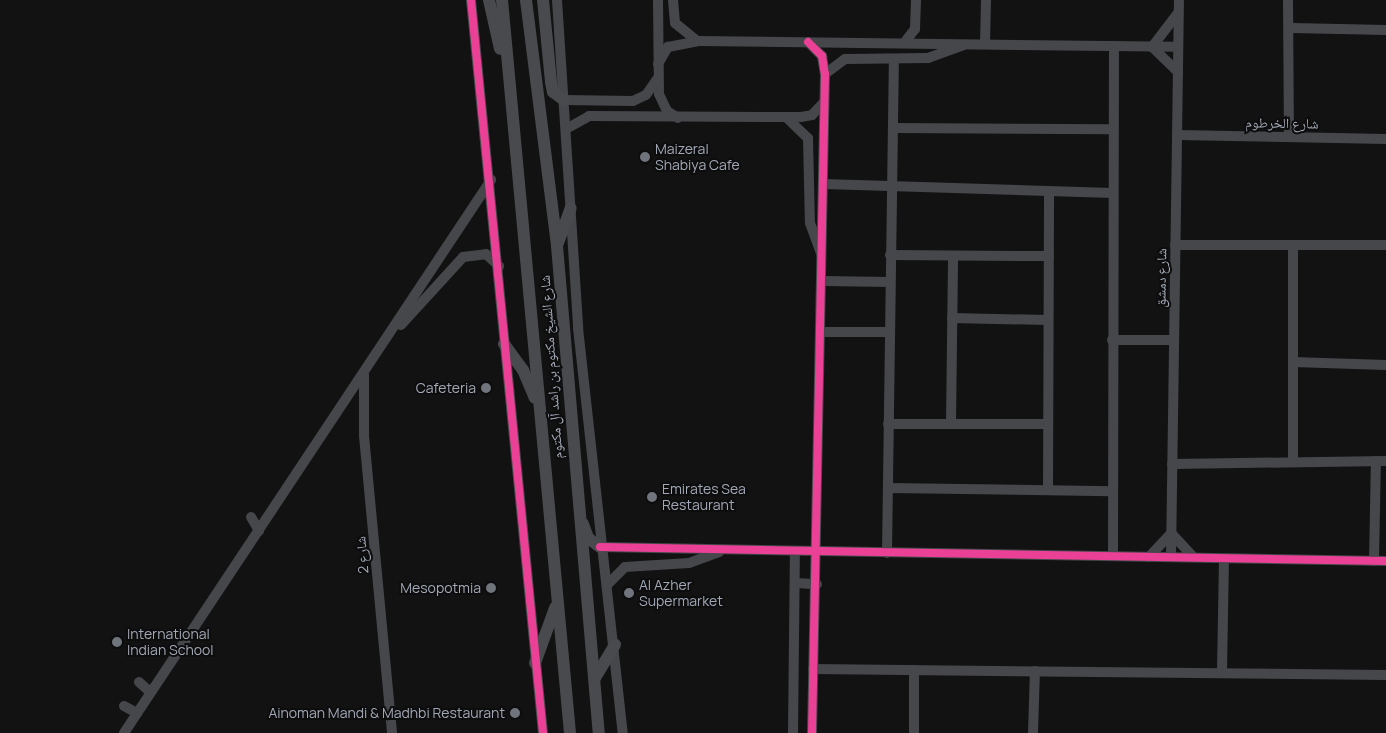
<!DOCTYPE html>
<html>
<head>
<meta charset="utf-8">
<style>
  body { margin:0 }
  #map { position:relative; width:1386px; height:733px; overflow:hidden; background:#121213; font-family:Manrope,"Noto Naskh Arabic",sans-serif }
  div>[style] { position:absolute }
  .minor>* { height:10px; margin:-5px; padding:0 5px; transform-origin:5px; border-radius:5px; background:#46474b }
  .major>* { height:12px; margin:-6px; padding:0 6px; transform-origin:6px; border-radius:6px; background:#494a4d }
  .cycleway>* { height:8px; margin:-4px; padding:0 4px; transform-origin:4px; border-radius:4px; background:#ea4096 }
  .dots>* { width:14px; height:14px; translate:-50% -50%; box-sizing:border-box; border:2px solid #0d0d0e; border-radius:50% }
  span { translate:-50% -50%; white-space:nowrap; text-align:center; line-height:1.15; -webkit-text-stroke:4px #0d0d0e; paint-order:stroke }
  .street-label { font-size:14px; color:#a2a8b5 }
  .poi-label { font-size:14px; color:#a2a8b5 }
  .left { translate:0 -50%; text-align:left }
  .right { translate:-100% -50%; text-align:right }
</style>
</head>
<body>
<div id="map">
  <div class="minor">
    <div style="left:471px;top:0;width:737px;rotate:84.39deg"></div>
    <div style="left:557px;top:0;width:329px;rotate:86.3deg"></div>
    <div style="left:578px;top:328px;width:407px;rotate:83.7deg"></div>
    <div style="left:658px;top:0;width:94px;rotate:89.4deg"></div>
    <div style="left:659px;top:94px;width:19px;rotate:65deg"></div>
    <div style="left:667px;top:111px;width:13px;rotate:32deg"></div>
    <div style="left:673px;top:0;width:23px;rotate:85deg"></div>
    <div style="left:675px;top:23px;width:28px;rotate:39deg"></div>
    <div style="left:1288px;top:0;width:137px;rotate:89.6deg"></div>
    <div style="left:1292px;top:28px;width:94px;rotate:1.2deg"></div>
    <div style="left:808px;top:42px;width:20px;rotate:45deg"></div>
    <div style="left:822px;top:56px;width:18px;rotate:81deg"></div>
    <div style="left:825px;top:74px;width:659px;rotate:91.13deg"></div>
    <div style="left:904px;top:43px;width:18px;rotate:-52deg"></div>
    <div style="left:915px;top:29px;width:29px;rotate:-88deg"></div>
    <div style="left:985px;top:44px;width:44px;rotate:-88.7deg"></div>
    <div style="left:658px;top:64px;width:20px;rotate:-60deg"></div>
    <div style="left:668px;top:47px;width:31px;rotate:-11deg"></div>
    <div style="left:698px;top:41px;width:480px;rotate:0.7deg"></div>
    <div style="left:1178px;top:72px;width:36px;rotate:-136deg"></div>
    <div style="left:1152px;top:47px;width:43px;rotate:-52.6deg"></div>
    <div style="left:825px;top:74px;width:25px;rotate:-37deg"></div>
    <div style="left:845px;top:59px;width:83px;rotate:-0.7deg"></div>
    <div style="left:928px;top:58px;width:38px;rotate:-20deg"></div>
    <div style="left:564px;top:100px;width:69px;rotate:0.8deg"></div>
    <div style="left:633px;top:101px;width:14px;rotate:-25deg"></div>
    <div style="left:646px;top:95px;width:19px;rotate:-55deg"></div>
    <div style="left:788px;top:119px;width:28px;rotate:44deg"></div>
    <div style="left:808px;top:138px;width:85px;rotate:88.7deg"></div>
    <div style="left:810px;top:223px;width:32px;rotate:70deg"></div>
    <div style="left:893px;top:128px;width:220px;rotate:0.3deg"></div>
    <div style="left:566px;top:129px;width:26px;rotate:-29deg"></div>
    <div style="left:589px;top:116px;width:212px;rotate:0.3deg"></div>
    <div style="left:801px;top:117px;width:11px;rotate:-10deg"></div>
    <div style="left:812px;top:115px;width:18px;rotate:-47deg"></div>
    <div style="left:1177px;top:135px;width:209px;rotate:1.1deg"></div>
    <div style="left:824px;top:184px;width:289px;rotate:1.8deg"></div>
    <div style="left:1175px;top:245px;width:211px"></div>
    <div style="left:1293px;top:245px;width:216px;rotate:90deg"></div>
    <div style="left:890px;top:255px;width:159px;rotate:0.4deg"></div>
    <div style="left:823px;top:281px;width:67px;rotate:0.9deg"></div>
    <div style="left:952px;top:318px;width:96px;rotate:1.2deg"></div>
    <div style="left:401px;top:325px;width:92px;rotate:-47.6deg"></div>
    <div style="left:463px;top:257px;width:23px;rotate:-7deg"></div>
    <div style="left:486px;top:254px;width:18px;rotate:43deg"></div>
    <div style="left:822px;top:332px;width:67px"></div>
    <div style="left:1112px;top:340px;width:62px"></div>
    <div style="left:1293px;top:362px;width:93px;rotate:1.8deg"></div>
    <div style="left:364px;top:375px;width:61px;rotate:90deg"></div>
    <div style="left:364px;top:436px;width:298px;rotate:84.6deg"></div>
    <div style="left:888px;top:424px;width:160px"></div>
    <div style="left:951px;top:424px;width:168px;rotate:-89.3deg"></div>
    <div style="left:1172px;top:464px;width:214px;rotate:-0.8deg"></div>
    <div style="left:888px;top:488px;width:224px;rotate:0.8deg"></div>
    <div style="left:1048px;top:490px;width:298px;rotate:-89.8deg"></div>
    <div style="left:251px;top:517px;width:16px;rotate:60deg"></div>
    <div style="left:1171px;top:533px;width:33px;rotate:47deg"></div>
    <div style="left:600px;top:547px;width:786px;rotate:1.02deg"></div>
    <div style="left:887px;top:553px;width:494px;rotate:-89.2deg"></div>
    <div style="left:1113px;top:556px;width:510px;rotate:-89.89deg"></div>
    <div style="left:1149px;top:557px;width:33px;rotate:-47deg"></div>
    <div style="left:1171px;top:557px;width:557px;rotate:-89.18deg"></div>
    <div style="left:1374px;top:561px;width:100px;rotate:-88.9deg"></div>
    <div style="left:795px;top:583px;width:22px;rotate:3deg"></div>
    <div style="left:608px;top:584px;width:24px;rotate:-45deg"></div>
    <div style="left:625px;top:567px;width:64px;rotate:-3.6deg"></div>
    <div style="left:689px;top:563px;width:32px;rotate:-20deg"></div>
    <div style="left:813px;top:669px;width:573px;rotate:0.6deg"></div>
    <div style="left:914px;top:670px;width:63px;rotate:90deg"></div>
    <div style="left:1222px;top:672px;width:113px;rotate:-89deg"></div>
    <div style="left:139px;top:682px;width:15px;rotate:42deg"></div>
    <div style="left:124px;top:706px;width:15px;rotate:28deg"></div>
    <div style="left:124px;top:733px;width:664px;rotate:-56.43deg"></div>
    <div style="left:793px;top:733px;width:181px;rotate:-89.4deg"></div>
    <div style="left:1033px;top:733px;width:62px;rotate:-88.2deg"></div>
  </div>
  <div class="major">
    <div style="left:489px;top:0;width:50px;rotate:77.3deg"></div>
    <div style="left:502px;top:0;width:736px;rotate:84.7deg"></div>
    <div style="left:526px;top:0;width:248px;rotate:82.8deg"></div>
    <div style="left:557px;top:246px;width:489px;rotate:85.1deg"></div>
    <div style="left:543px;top:0;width:82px;rotate:84.4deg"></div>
    <div style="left:551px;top:82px;width:10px;rotate:79deg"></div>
    <div style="left:553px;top:92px;width:14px;rotate:36deg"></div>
    <div style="left:558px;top:243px;width:37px;rotate:-70deg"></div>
    <div style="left:504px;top:344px;width:32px;rotate:54deg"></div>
    <div style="left:523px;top:370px;width:30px;rotate:67deg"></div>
    <div style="left:583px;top:524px;width:15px;rotate:70deg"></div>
    <div style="left:588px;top:538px;width:15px;rotate:37deg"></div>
    <div style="left:535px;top:663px;width:59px;rotate:-70deg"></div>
    <div style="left:595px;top:678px;width:39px;rotate:-59deg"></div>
  </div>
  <div class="cycleway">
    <div style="left:471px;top:0;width:737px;rotate:84.39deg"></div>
    <div style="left:808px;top:42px;width:20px;rotate:45deg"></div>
    <div style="left:822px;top:56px;width:18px;rotate:81deg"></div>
    <div style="left:825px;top:74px;width:659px;rotate:91.13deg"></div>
    <div style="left:600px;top:547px;width:786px;rotate:1.02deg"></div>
  </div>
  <div class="dots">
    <div style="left:645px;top:157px;background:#70747c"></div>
    <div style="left:486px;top:388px;background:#70747c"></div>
    <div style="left:652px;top:497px;background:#70747c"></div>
    <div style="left:491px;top:588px;background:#70747c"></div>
    <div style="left:629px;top:593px;background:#70747c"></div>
    <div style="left:117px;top:642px;background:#70747c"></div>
    <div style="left:515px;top:713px;background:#70747c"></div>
  </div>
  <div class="street-label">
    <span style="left:1282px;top:123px;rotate:1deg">شارع الخرطوم</span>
    <span style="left:1161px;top:278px;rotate:-89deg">شارع دمشق</span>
    <span style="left:551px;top:367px;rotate:-94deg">شارع الشيخ مكتوم بن راشد آل مكتوم</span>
    <span style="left:362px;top:555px;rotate:-95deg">شارع 2</span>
  </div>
  <div class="poi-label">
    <span class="left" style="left:655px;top:157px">Maizeral<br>Shabiya Cafe</span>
    <span class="right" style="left:476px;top:388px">Cafeteria</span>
    <span class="left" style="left:662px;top:497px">Emirates Sea<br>Restaurant</span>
    <span class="left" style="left:639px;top:593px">Al Azher<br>Supermarket</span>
    <span class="right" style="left:481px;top:588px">Mesopotmia</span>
    <span class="left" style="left:127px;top:642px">International<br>Indian School</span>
    <span class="right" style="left:505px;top:713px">Ainoman Mandi &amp; Madhbi Restaurant</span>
  </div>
</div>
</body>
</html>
